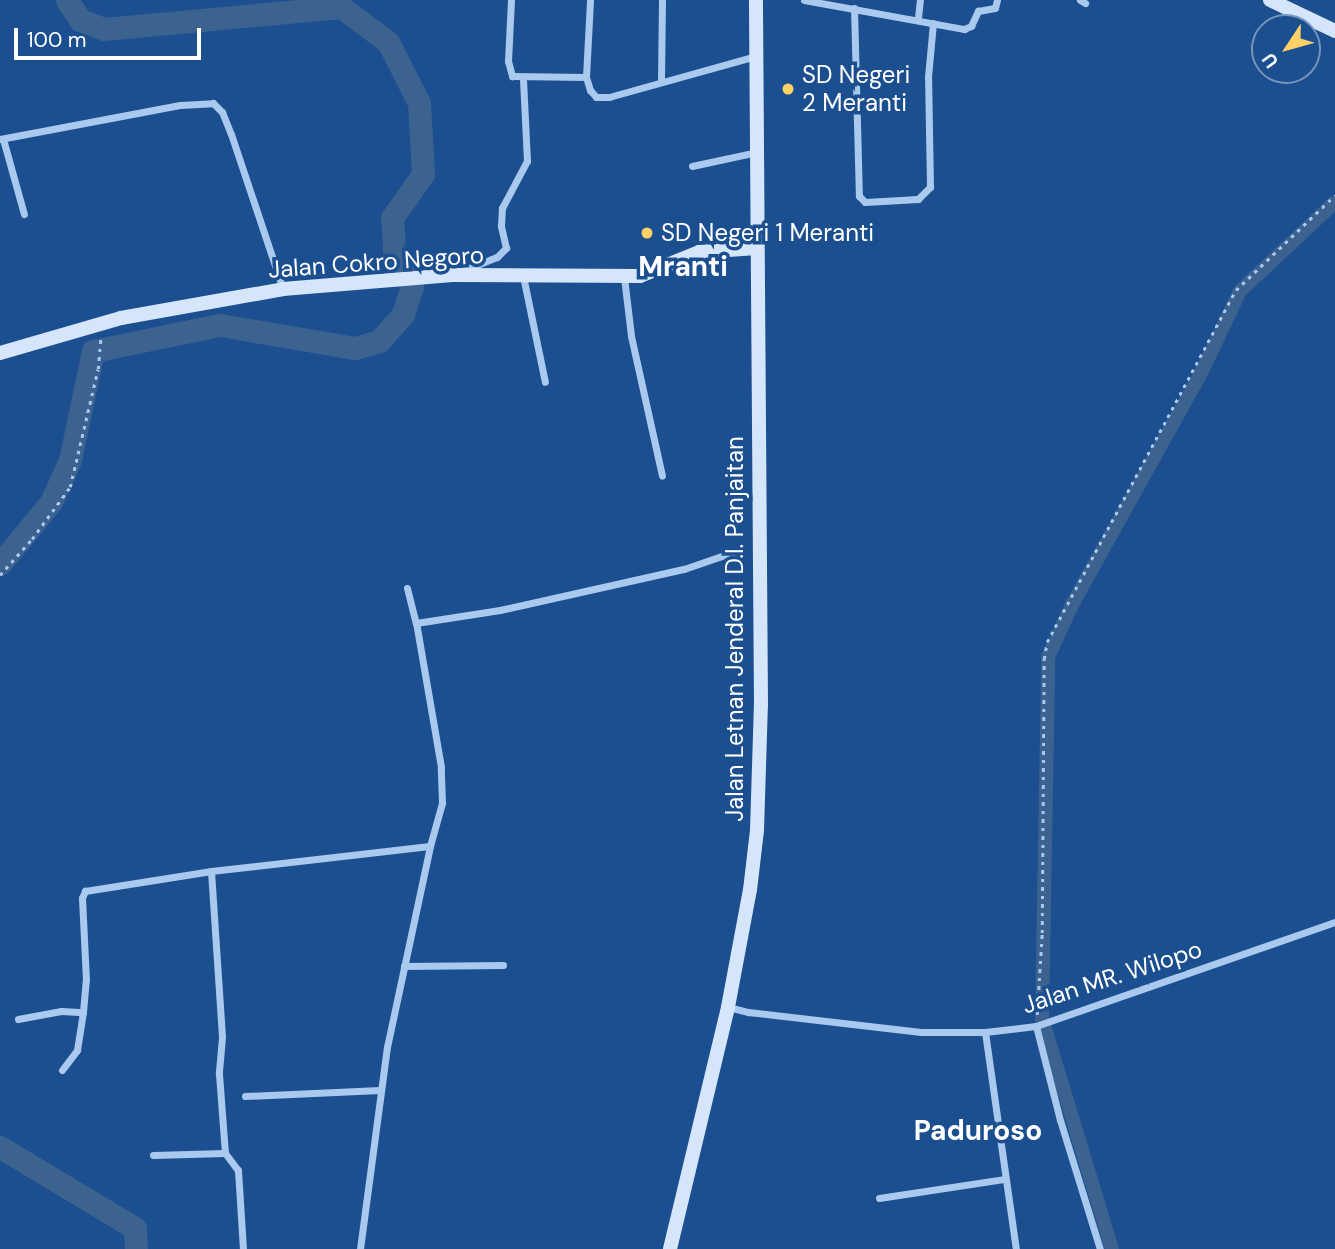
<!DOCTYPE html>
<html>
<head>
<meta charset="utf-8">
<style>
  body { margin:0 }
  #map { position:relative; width:1335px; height:1249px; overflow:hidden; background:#1b4f8f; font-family:"DM Sans",sans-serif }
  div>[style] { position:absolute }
  .canal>* { height:14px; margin:-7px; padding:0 7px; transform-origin:7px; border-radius:7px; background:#3c6290 }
  .river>* { height:23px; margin:-11.5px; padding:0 11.5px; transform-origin:11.5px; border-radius:11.5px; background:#3c6290 }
  .path>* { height:2.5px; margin-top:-1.25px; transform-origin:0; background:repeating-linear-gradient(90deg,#a9c9ee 0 3.5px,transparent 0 8.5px) }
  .street>* { height:7px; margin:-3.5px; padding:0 3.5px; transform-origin:3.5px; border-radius:3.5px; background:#a9c9ee }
  .secondary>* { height:14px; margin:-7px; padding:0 7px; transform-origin:7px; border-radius:7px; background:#d6e6fa }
  .dots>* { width:19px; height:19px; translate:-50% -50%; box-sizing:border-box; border:4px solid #1b4f8f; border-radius:50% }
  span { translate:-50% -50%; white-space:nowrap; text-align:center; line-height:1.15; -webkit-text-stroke:7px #1b4f8f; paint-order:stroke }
  .poi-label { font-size:24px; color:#fff }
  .left { translate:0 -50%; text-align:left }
  .street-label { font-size:24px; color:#fff }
  .quarter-label { font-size:28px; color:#fff; font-weight:700 }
  .north { position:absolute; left:1251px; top:14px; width:70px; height:70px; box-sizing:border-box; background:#1b4f8f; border:2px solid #7695bc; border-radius:50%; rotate:234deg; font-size:19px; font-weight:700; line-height:28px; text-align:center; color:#fff }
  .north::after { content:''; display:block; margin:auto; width:24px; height:32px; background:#ffd166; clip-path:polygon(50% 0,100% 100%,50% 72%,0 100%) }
  .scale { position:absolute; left:14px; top:28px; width:187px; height:32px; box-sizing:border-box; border:4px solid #fff; border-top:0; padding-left:9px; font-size:21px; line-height:24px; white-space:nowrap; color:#fff; -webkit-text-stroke:5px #1b4f8f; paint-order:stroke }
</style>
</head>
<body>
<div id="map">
  <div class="canal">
    <div style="left:1112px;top:1249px;width:241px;rotate:-106.9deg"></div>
    <div style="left:1042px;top:1018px;width:361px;rotate:-89deg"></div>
    <div style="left:1048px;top:657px;width:60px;rotate:-65.2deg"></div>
    <div style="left:1073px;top:603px;width:268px;rotate:-60.9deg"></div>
    <div style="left:1203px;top:369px;width:86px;rotate:-64.6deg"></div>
    <div style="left:1240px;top:291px;width:130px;rotate:-43.1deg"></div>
  </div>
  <div class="river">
    <div style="left:0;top:564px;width:80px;rotate:-50.6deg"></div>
    <div style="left:51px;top:502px;width:46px;rotate:-65.7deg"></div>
    <div style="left:70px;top:460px;width:111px;rotate:-78.1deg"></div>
    <div style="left:93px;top:351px;width:130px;rotate:-11.6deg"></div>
    <div style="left:220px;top:325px;width:137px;rotate:9.7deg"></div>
    <div style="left:355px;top:348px;width:25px;rotate:-16deg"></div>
    <div style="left:379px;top:341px;width:36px;rotate:-48deg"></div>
    <div style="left:403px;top:314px;width:28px;rotate:-72deg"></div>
    <div style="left:412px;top:287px;width:40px;rotate:-116.6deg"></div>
    <div style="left:394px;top:251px;width:33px;rotate:-93deg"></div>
    <div style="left:392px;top:218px;width:54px;rotate:-54.8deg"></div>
    <div style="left:423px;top:174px;width:71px;rotate:-93.2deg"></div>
    <div style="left:419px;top:103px;width:68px;rotate:-116.9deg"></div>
    <div style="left:388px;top:42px;width:59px;rotate:-143.3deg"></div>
    <div style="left:341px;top:7px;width:238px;rotate:174.7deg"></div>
    <div style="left:104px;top:29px;width:26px;rotate:-159deg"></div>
    <div style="left:80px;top:20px;width:24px;rotate:-123deg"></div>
    <div style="left:0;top:1147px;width:157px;rotate:31deg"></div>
    <div style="left:135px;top:1228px;width:21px;rotate:87deg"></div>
  </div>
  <div class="path">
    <div style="left:0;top:575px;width:48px;rotate:-48.4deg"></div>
    <div style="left:32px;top:539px;width:64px;rotate:-53.8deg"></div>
    <div style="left:70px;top:487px;width:121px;rotate:-76.7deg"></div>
    <div style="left:98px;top:369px;width:32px;rotate:-85deg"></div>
    <div style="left:1037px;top:1015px;width:82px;rotate:-86.5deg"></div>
    <div style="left:1042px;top:933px;width:274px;rotate:-89.6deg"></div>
    <div style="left:1044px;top:659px;width:17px;rotate:-80deg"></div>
    <div style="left:1047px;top:642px;width:400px;rotate:-61.8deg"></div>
    <div style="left:1236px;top:290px;width:137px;rotate:-43.8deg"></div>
  </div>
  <div class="street">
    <div style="left:511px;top:0;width:61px;rotate:92.8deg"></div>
    <div style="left:508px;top:61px;width:16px;rotate:75deg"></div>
    <div style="left:512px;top:76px;width:74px;rotate:0.8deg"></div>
    <div style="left:586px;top:77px;width:14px;rotate:73deg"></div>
    <div style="left:590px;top:90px;width:9px;rotate:49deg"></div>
    <div style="left:596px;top:97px;width:13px"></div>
    <div style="left:609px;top:97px;width:153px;rotate:-15.6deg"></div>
    <div style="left:804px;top:0;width:163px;rotate:10.3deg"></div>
    <div style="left:964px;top:29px;width:8px;rotate:-23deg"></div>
    <div style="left:971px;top:26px;width:17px;rotate:-65deg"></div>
    <div style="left:978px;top:11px;width:17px;rotate:-10deg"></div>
    <div style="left:995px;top:8px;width:8px;rotate:-76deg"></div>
    <div style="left:1080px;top:0;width:6px;rotate:31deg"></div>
    <div style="left:854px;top:8px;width:188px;rotate:88.5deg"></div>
    <div style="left:859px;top:196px;width:8px;rotate:45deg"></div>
    <div style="left:865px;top:202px;width:53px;rotate:-3.2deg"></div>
    <div style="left:918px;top:199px;width:17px;rotate:-45deg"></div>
    <div style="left:930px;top:187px;width:110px;rotate:-91deg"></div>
    <div style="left:928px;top:77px;width:54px;rotate:-84.7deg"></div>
    <div style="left:918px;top:18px;width:18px;rotate:-84deg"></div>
    <div style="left:586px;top:77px;width:77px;rotate:-87deg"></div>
    <div style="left:661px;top:82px;width:82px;rotate:-89.3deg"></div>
    <div style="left:0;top:139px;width:183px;rotate:-10.7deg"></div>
    <div style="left:180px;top:105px;width:33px;rotate:-3deg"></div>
    <div style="left:213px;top:103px;width:13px;rotate:45deg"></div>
    <div style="left:222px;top:112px;width:24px;rotate:68deg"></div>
    <div style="left:231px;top:134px;width:163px;rotate:71.5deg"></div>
    <div style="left:3px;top:139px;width:78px;rotate:74.4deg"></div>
    <div style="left:692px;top:166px;width:66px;rotate:-12.2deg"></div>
    <div style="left:462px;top:271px;width:38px;rotate:-22deg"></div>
    <div style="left:497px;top:257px;width:13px;rotate:-45deg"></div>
    <div style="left:506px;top:248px;width:23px;rotate:-103deg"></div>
    <div style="left:501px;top:226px;width:18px;rotate:-87deg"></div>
    <div style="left:502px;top:208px;width:53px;rotate:-62deg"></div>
    <div style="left:527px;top:161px;width:83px;rotate:-92.8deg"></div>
    <div style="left:523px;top:276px;width:108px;rotate:78.3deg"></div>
    <div style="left:624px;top:277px;width:59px;rotate:83.2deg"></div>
    <div style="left:631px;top:336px;width:143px;rotate:77.5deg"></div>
    <div style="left:407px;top:588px;width:36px;rotate:76deg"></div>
    <div style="left:211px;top:871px;width:166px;rotate:86.2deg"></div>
    <div style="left:222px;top:1037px;width:37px;rotate:95deg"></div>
    <div style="left:219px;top:1074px;width:67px;rotate:85.7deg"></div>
    <div style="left:224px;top:1141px;width:12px;rotate:85deg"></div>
    <div style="left:225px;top:1153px;width:21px;rotate:53deg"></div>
    <div style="left:238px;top:1170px;width:79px;rotate:86.4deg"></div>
    <div style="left:404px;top:966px;width:99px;rotate:-0.6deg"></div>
    <div style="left:728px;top:1007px;width:21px;rotate:14deg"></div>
    <div style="left:748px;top:1012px;width:174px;rotate:6.6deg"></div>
    <div style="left:921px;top:1032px;width:64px"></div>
    <div style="left:985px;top:1032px;width:51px;rotate:-6.7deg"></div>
    <div style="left:1036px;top:1026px;width:317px;rotate:-19.2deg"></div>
    <div style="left:18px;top:1019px;width:44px;rotate:-10.5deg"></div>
    <div style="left:61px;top:1011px;width:22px;rotate:3deg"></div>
    <div style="left:1036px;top:1026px;width:97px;rotate:75.7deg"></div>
    <div style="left:1060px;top:1120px;width:135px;rotate:72.8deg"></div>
    <div style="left:985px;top:1032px;width:219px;rotate:81.9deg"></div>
    <div style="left:62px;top:1070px;width:25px;rotate:-53deg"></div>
    <div style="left:77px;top:1050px;width:38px;rotate:-81deg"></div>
    <div style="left:83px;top:1012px;width:32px;rotate:-85deg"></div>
    <div style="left:86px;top:980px;width:82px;rotate:-92.8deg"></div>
    <div style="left:82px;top:898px;width:8px;rotate:-67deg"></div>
    <div style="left:85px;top:891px;width:128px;rotate:-9deg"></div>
    <div style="left:211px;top:871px;width:220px;rotate:-6.5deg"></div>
    <div style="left:245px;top:1096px;width:135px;rotate:-2.5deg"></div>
    <div style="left:153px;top:1155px;width:72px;rotate:-1.6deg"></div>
    <div style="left:879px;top:1198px;width:126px;rotate:-8.6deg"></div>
    <div style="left:360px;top:1249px;width:204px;rotate:-82.4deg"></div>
    <div style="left:387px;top:1047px;width:206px;rotate:-77.9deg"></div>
    <div style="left:430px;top:846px;width:45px;rotate:-74.4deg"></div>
    <div style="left:442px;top:803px;width:36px;rotate:-92deg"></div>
    <div style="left:441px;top:767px;width:146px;rotate:-99.8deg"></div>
    <div style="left:416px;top:623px;width:85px;rotate:-8.8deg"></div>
    <div style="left:500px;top:610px;width:189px;rotate:-12.6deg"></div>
    <div style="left:684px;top:569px;width:61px;rotate:-19deg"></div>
  </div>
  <div class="secondary">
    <div style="left:1270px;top:0;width:72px;rotate:25.5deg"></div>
    <div style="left:0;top:353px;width:126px;rotate:-16.1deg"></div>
    <div style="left:121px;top:318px;width:165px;rotate:-10.1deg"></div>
    <div style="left:283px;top:289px;width:170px;rotate:-4.7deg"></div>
    <div style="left:452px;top:275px;width:188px;rotate:0.3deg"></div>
    <div style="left:640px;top:276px;width:64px;rotate:-22.1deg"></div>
    <div style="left:699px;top:252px;width:58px;rotate:-3.9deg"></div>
    <div style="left:670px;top:1249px;width:249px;rotate:-76.5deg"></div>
    <div style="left:728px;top:1007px;width:119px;rotate:-79.4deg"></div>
    <div style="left:750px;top:890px;width:60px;rotate:-83.3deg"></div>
    <div style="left:757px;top:830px;width:125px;rotate:-88.2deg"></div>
    <div style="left:761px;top:705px;width:705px;rotate:-90.41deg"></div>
  </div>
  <div class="dots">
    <div style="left:788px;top:89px;background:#ffd166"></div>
    <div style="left:647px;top:233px;background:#ffd166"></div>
  </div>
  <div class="poi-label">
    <span class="left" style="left:802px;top:89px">SD Negeri<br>2 Meranti</span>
    <span class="left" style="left:661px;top:233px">SD Negeri 1 Meranti</span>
  </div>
  <div class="street-label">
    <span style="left:376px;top:262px;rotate:-4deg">Jalan Cokro Negoro</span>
    <span style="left:735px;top:629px;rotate:-90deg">Jalan Letnan Jenderal D.I. Panjaitan</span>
    <span style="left:1112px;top:977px;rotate:-18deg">Jalan MR. Wilopo</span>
  </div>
  <div class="quarter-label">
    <span style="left:683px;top:267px">Mranti</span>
    <span style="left:978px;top:1131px">Paduroso</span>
  </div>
  <div class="north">U</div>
  <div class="scale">100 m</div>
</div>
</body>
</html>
